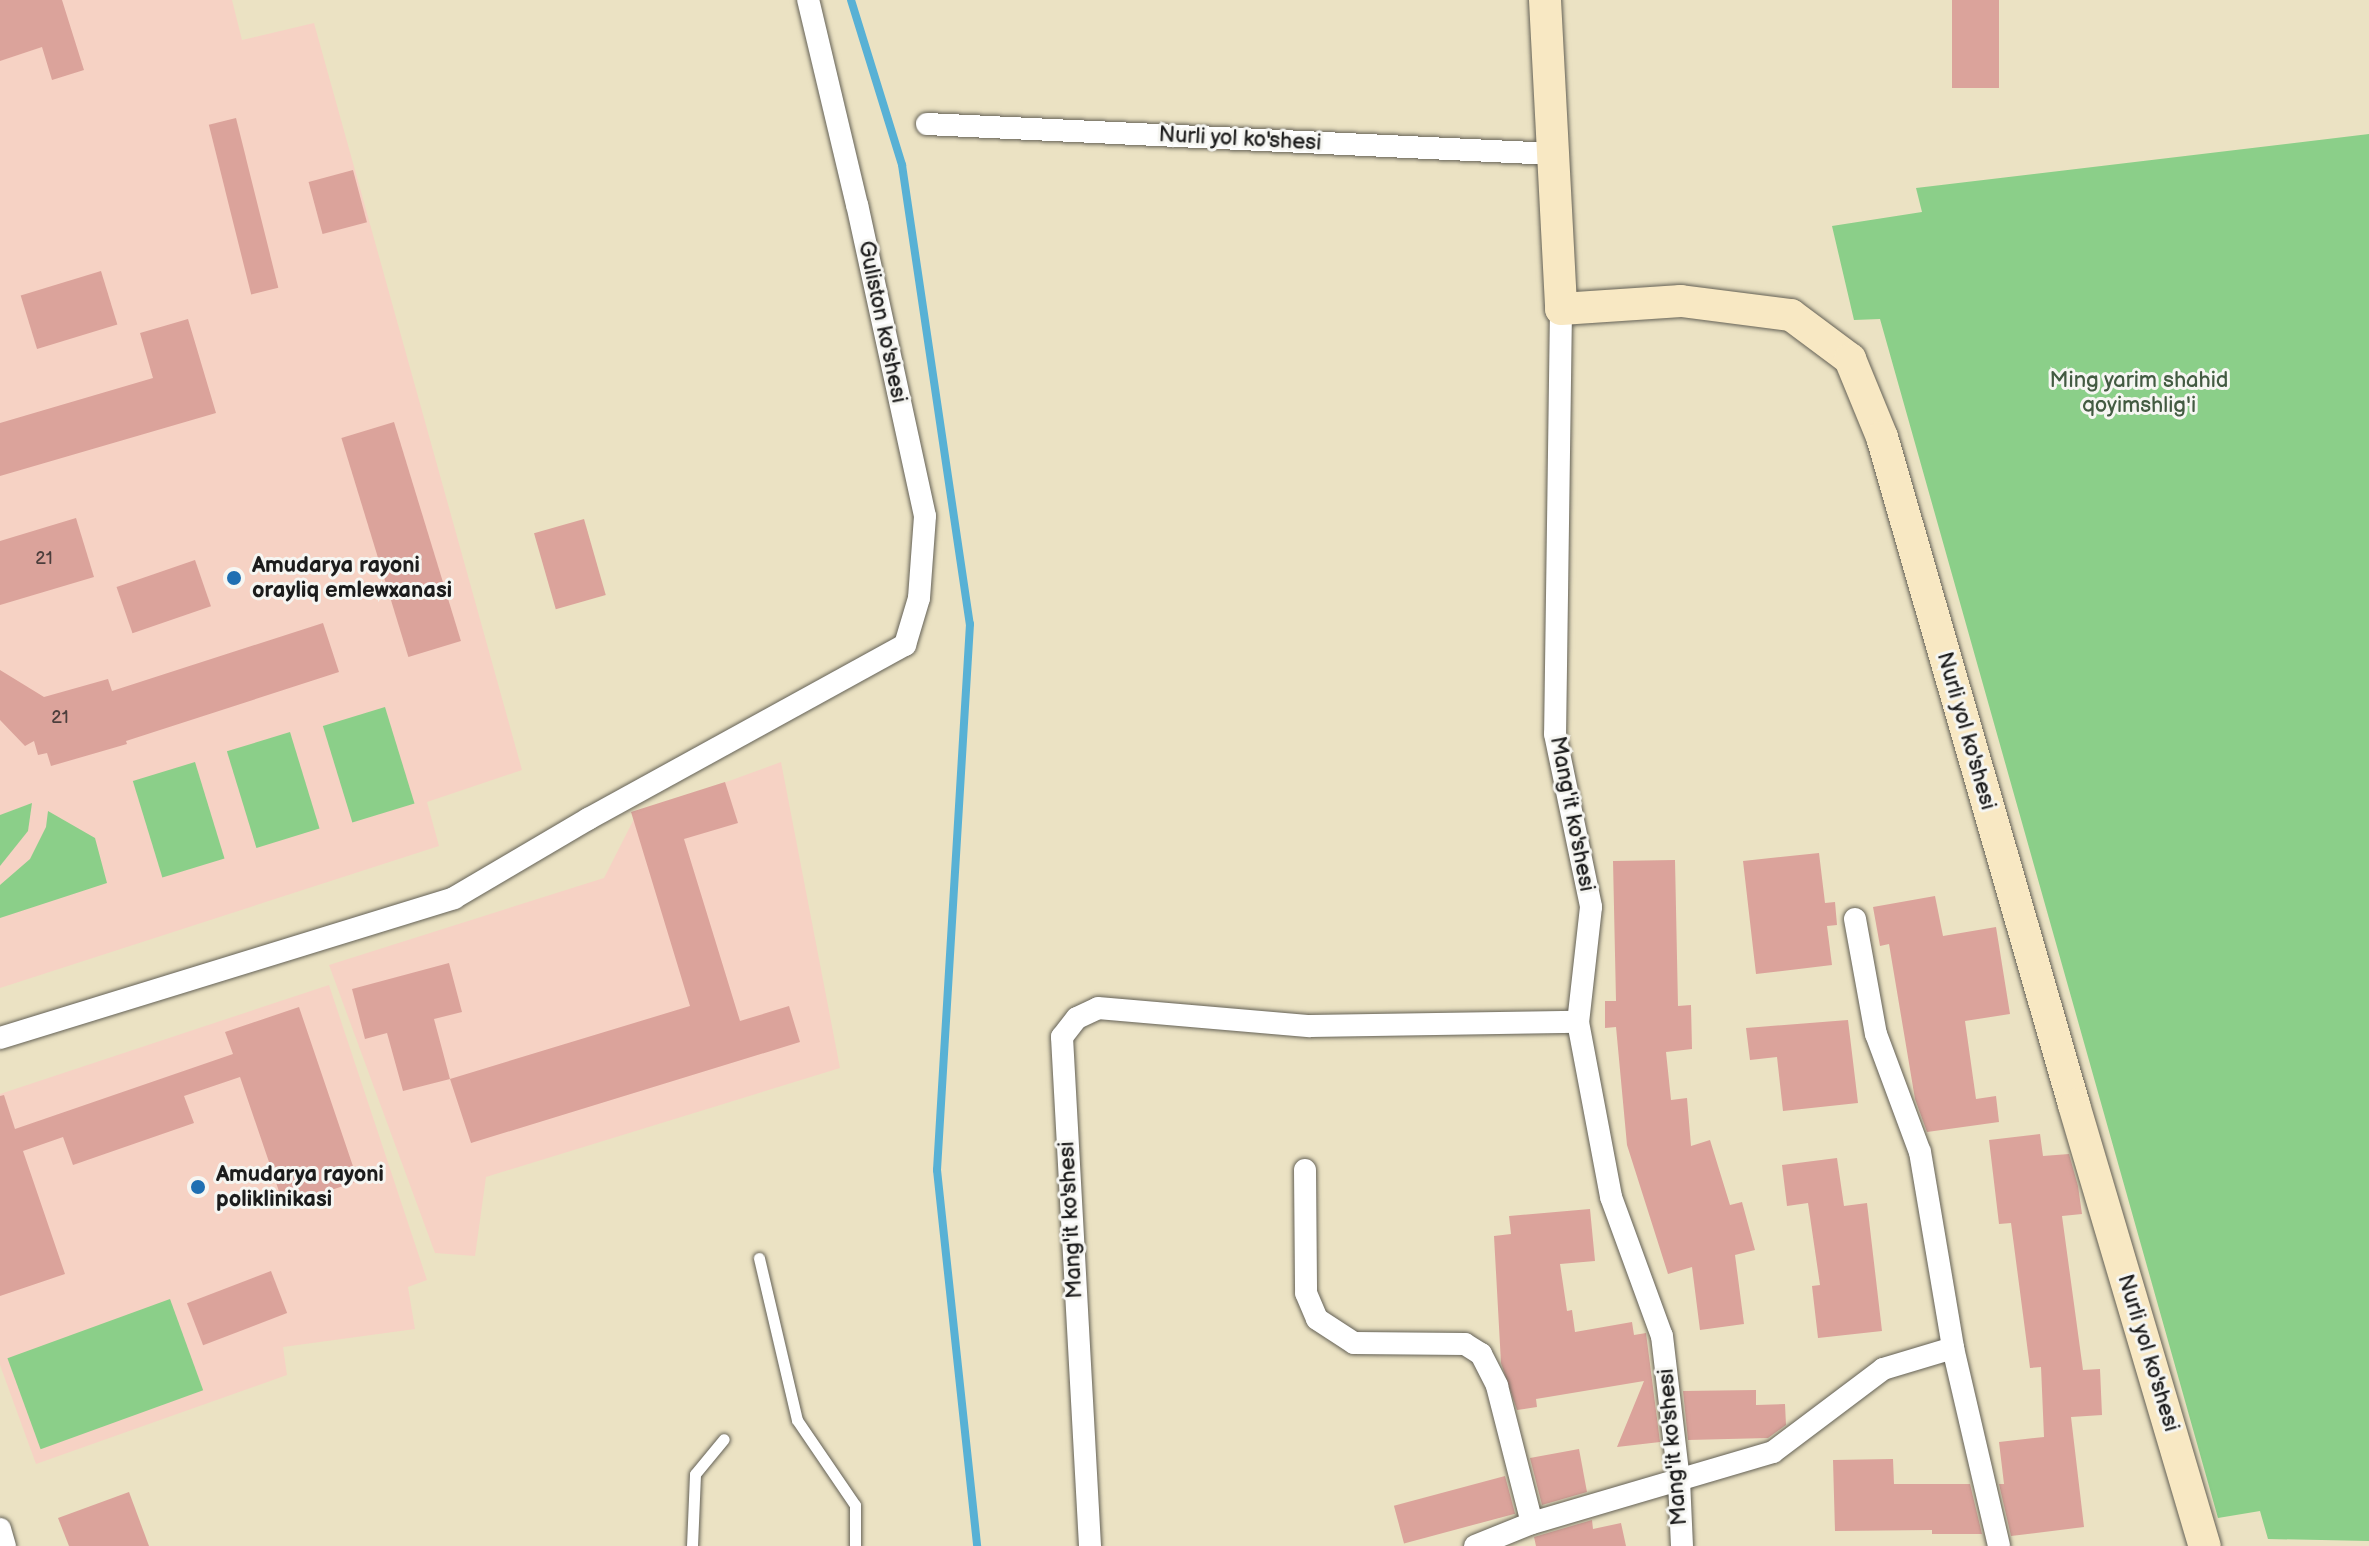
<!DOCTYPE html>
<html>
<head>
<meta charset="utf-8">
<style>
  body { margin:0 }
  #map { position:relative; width:2369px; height:1546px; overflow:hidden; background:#ebe2c3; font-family:"Balsamiq Sans",sans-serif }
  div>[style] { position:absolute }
  .built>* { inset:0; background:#f6d2c4 }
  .green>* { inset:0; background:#8bcf89; transform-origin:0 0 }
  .stream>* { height:8px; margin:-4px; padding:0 4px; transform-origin:4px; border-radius:4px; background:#58b1d5 }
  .building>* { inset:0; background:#dba39b; transform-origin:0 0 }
  .roads { filter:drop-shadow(0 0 2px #646156) drop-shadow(0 0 2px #646156) }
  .lane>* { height:11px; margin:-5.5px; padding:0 5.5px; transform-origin:5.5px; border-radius:5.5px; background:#fff }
  .street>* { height:22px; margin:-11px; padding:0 11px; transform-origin:11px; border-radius:11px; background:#fff }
  .secondary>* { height:32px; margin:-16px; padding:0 16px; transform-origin:16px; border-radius:16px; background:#f8e8c3 }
  .dots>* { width:22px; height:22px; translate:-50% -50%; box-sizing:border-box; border:4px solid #f6f6f2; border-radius:50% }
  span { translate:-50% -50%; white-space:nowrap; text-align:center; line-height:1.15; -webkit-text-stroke:6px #f6f6f2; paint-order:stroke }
  .number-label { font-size:18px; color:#4c3e3c }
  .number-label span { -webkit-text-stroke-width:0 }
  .street-label { font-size:22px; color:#1c1c1c }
  .park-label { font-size:22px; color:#435b42 }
  .poi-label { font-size:22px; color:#1c1c1c; font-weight:700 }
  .left { translate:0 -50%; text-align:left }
</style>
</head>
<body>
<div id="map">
  <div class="built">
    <div style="clip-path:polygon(0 0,232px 0,242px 40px,314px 23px,522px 770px,427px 802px,439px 846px,0 988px)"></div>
    <div style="clip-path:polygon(781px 762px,840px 1068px,486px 1177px,475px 1256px,435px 1253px,329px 965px,604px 878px,636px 815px)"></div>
    <div style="clip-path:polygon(329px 985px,427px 1280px,408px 1287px,415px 1329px,283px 1347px,287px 1375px,36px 1464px,0 1365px,0 1094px)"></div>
  </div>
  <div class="green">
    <div style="clip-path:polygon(2369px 134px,2369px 1541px,2268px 1539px,2260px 1511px,2218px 1518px,1880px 319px,1854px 320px,1832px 226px,1922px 212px,1916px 188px)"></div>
    <div style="left:385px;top:707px;width:101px;height:65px;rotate:73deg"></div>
    <div style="left:290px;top:732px;width:101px;height:66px;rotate:73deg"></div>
    <div style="left:195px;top:762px;width:101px;height:65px;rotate:73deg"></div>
    <div style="clip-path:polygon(32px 803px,28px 831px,0 866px,0 815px)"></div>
    <div style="clip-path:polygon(48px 811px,95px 838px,107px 883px,0 918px,0 885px,30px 859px,46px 827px)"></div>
    <div style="left:170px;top:1299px;width:97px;height:173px;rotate:70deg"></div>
  </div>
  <div class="stream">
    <div style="left:851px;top:0;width:173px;rotate:72.8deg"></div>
    <div style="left:902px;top:165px;width:464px;rotate:81.6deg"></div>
    <div style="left:970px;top:624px;width:547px;rotate:93.46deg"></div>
    <div style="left:937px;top:1170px;width:378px;rotate:83.9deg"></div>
  </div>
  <div class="building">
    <div style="clip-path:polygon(0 0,62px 0,84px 70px,52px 80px,42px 47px,0 61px)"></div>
    <div style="left:1952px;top:0;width:47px;height:88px"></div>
    <div style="left:236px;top:118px;width:175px;height:28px;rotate:76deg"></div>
    <div style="left:353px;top:170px;width:54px;height:46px;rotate:75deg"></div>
    <div style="left:101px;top:271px;width:56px;height:84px;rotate:73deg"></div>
    <div style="clip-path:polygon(188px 319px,216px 413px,0 476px,0 423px,153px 378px,140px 333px)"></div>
    <div style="left:394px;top:422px;width:229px;height:55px;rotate:73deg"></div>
    <div style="clip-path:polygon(76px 518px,94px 577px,0 605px,0 541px)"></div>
    <div style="left:584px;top:519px;width:79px;height:52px;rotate:74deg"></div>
    <div style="left:195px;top:560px;width:49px;height:83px;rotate:71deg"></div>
    <div style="clip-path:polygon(323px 623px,339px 672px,126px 741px,127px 744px,51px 766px,47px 753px,38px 755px,34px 741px,25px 746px,0 720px,0 670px,44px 697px,108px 679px,112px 691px)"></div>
    <div style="clip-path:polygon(725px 782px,738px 823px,684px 839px,740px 1021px,789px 1006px,800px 1042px,471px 1143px,450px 1079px,690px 1006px,631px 812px)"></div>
    <div style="clip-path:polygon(1819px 853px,1825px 903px,1835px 902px,1837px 925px,1827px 926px,1832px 965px,1756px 974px,1743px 861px)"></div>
    <div style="clip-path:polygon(1675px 860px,1678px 1006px,1691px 1005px,1692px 1049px,1666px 1052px,1671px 1100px,1687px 1098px,1691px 1146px,1710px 1140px,1730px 1205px,1742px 1202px,1755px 1250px,1735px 1255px,1744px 1324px,1700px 1330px,1692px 1267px,1668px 1274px,1627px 1145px,1616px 1027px,1605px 1028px,1605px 1001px,1616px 1001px,1613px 861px)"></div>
    <div style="clip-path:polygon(1935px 896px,1943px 936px,1996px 927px,2010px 1014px,1965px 1021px,1976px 1099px,1996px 1096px,1999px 1122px,1927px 1132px,1915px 1099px,1889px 944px,1880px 946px,1873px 907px)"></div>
    <div style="clip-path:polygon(449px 963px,462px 1012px,434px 1019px,450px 1079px,403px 1091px,387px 1033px,365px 1039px,352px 989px)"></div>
    <div style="clip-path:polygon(299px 1007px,358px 1181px,284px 1206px,240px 1077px,184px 1096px,194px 1123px,73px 1165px,63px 1137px,23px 1151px,65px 1274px,0 1296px,0 1096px,4px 1095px,15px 1129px,233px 1054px,225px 1032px)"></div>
    <div style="clip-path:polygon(1848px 1020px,1858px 1103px,1783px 1111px,1777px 1057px,1750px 1060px,1746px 1028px)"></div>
    <div style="clip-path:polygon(2040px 1134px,2043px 1156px,2069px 1154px,2078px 1186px,2082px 1214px,2062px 1216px,2083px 1370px,2100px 1369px,2102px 1415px,2071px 1417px,2084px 1527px,2011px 1536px,1999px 1484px,2004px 1484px,1999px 1442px,2044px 1437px,2041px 1367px,2030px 1368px,2011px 1223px,1999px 1224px,1989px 1140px)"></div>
    <div style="clip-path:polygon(1837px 1158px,1844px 1206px,1867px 1203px,1882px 1331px,1818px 1338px,1812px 1286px,1820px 1285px,1808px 1203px,1787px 1206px,1782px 1165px)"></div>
    <div style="clip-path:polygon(1590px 1209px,1595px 1261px,1560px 1264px,1567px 1311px,1572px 1310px,1575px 1332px,1632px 1322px,1634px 1335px,1646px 1333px,1660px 1442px,1617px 1447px,1644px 1381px,1536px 1399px,1537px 1407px,1517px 1410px,1501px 1363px,1494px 1236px,1511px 1234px,1509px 1216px)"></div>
    <div style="left:271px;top:1271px;width:45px;height:90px;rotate:69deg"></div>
    <div style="clip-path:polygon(1756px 1390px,1756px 1405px,1785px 1404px,1786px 1425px,1768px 1438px,1688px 1440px,1683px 1391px)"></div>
    <div style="clip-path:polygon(1579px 1449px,1587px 1492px,1542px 1505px,1530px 1458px)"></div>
    <div style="clip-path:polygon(1893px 1459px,1894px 1484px,1970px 1484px,1982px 1534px,1932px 1534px,1932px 1530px,1835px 1531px,1833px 1460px)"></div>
    <div style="left:1505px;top:1476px;width:39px;height:115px;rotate:75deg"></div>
    <div style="clip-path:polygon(129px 1492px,149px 1546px,69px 1546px,58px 1518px)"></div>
    <div style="clip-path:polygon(1592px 1520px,1593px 1529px,1621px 1523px,1626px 1546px,1536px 1546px,1534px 1537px)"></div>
  </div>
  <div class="roads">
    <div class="lane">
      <div style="left:759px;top:1258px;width:166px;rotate:76.8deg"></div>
      <div style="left:797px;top:1420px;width:103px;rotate:55.7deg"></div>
      <div style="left:855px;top:1505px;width:41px;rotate:90deg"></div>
      <div style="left:692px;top:1546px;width:72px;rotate:-87.6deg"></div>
      <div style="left:695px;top:1474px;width:45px;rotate:-50.4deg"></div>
    </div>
    <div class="street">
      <div style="left:927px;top:124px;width:627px;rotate:2.74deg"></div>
      <div style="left:1561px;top:309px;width:425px;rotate:90.8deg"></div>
      <div style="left:1555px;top:734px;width:177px;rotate:78.2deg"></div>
      <div style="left:1591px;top:907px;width:116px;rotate:96.4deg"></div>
      <div style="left:1578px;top:1022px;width:178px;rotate:79.3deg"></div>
      <div style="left:1611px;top:1197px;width:148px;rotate:69.9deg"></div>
      <div style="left:1662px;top:1336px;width:145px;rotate:83.3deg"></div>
      <div style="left:1679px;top:1480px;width:66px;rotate:87.4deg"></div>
      <div style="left:1855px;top:919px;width:117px;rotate:79.7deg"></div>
      <div style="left:1876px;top:1034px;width:126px;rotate:69.6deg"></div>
      <div style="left:1920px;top:1152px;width:199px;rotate:80.4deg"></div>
      <div style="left:1953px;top:1348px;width:203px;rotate:76.9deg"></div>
      <div style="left:0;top:1038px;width:475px;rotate:-17.1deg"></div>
      <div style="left:454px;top:898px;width:156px;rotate:-30.5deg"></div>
      <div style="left:588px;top:819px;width:362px;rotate:-28.8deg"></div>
      <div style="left:905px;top:645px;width:49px;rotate:-73.4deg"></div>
      <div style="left:919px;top:598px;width:82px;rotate:-85.8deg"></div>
      <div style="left:925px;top:516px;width:318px;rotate:-102.3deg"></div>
      <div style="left:857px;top:205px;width:211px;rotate:-103.4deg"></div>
      <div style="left:1305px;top:1170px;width:123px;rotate:89.5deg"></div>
      <div style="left:1306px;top:1293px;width:28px;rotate:67deg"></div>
      <div style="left:1317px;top:1319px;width:44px;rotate:33deg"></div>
      <div style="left:1354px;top:1343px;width:111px;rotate:0.5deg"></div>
      <div style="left:1465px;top:1344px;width:19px;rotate:32deg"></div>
      <div style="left:1481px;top:1354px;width:36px;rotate:63deg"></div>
      <div style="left:1497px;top:1386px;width:141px;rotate:75.7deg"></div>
      <div style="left:0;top:1529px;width:18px;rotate:74deg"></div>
      <div style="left:1090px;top:1546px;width:510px;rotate:-93.15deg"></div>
      <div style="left:1062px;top:1037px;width:24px;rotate:-52deg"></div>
      <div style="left:1077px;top:1018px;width:23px;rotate:-25deg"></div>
      <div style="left:1098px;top:1008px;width:213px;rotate:4.9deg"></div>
      <div style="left:1310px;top:1026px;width:268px;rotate:-0.9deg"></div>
      <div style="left:1475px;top:1546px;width:61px;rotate:-22deg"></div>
      <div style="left:1532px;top:1523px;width:251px;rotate:-16.4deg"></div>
      <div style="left:1773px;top:1452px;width:138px;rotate:-37deg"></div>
      <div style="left:1883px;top:1369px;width:73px;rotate:-16.7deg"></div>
    </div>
    <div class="secondary">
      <div style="left:1545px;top:0;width:309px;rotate:87deg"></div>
      <div style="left:1561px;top:309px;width:120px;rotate:-3.8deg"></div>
      <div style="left:1681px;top:301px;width:111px;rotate:7.3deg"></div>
      <div style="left:1791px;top:315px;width:74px;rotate:36.7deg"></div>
      <div style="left:1850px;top:359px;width:84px;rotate:67.7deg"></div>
      <div style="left:1882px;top:437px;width:695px;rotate:73.96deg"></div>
      <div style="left:2074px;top:1105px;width:460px;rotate:73.5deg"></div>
    </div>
  </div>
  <div class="dots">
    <div style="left:234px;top:578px;background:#1f6fb2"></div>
    <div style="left:198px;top:1187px;background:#1f6fb2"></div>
  </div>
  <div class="number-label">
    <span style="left:44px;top:559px">21</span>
    <span style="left:60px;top:718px">21</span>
  </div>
  <div class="street-label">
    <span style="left:1240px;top:139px;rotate:3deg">Nurli yol ko'shesi</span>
    <span style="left:882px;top:322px;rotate:78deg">Guliston ko'shesi</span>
    <span style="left:1966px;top:731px;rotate:74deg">Nurli yol ko'shesi</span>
    <span style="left:1572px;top:814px;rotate:79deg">Mang'it ko'shesi</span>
    <span style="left:1071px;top:1220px;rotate:-93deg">Mang'it ko'shesi</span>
    <span style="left:2148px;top:1353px;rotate:73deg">Nurli yol ko'shesi</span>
    <span style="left:1673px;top:1447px;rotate:-95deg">Mang'it ko'shesi</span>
  </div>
  <div class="park-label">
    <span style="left:2139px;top:393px">Ming yarim shahid<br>qoyimshlig'i</span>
  </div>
  <div class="poi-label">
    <span class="left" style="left:252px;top:578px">Amudarya rayoni<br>orayliq emlewxanasi</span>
    <span class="left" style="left:216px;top:1187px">Amudarya rayoni<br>poliklinikasi</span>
  </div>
</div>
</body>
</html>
